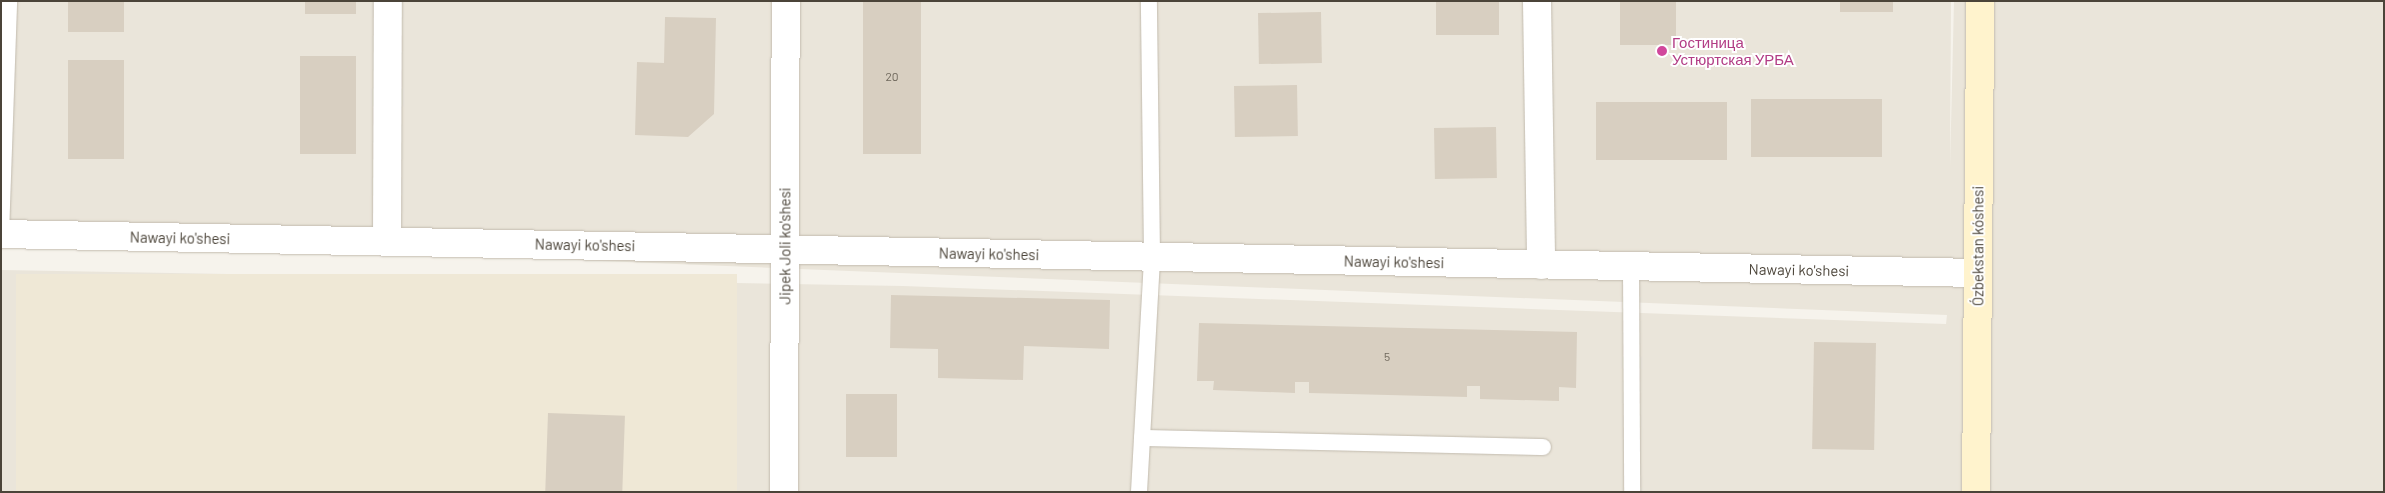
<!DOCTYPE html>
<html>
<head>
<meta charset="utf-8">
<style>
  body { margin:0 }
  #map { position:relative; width:2385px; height:493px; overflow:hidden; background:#f6f3ec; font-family:Barlow,sans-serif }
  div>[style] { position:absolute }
  .residential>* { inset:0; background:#eae5da }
  .education>* { inset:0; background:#efe8d6; transform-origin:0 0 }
  .building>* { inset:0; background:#d8cfc1; transform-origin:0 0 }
  .roads { filter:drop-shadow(0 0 1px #c2bbae) drop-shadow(0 0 1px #c2bbae) }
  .lane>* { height:16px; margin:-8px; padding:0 8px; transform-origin:8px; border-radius:8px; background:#fff }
  .street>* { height:28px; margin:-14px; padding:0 14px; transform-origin:14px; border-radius:14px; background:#fff }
  .secondary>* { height:28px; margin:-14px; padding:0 14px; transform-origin:14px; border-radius:14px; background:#fff3cd }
  .dots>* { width:14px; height:14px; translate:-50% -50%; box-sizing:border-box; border:2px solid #fff; border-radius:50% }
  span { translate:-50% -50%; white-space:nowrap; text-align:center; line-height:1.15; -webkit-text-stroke:4px #fff; paint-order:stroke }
  .number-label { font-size:12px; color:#6e675b }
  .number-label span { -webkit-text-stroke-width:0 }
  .hotel-label { font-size:15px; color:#b23c85 }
  .left { translate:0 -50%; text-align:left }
  .street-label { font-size:15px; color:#4b4439 }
  .frame { position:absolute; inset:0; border:2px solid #4b4439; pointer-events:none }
</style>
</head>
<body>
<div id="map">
  <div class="residential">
    <div style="clip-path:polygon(1px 1px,1951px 1px,1950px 167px,1954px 1px,2384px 1px,2384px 492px,1px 492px,1px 270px,903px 286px,1946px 324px,1947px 315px,1px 237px)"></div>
  </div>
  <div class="education">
    <div style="left:16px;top:274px;width:721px;height:218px"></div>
  </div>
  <div class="building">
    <div style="left:68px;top:1px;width:56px;height:31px"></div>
    <div style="left:305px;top:1px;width:51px;height:13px"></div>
    <div style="left:863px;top:1px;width:58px;height:153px"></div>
    <div style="left:1436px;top:1px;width:63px;height:34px"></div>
    <div style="left:1620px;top:1px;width:56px;height:44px"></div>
    <div style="left:1840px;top:1px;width:53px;height:11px"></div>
    <div style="left:1321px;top:12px;width:51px;height:63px;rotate:89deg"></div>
    <div style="clip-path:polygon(665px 17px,716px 18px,714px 114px,688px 137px,635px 135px,637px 62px,664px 63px)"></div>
    <div style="left:300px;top:56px;width:56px;height:98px"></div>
    <div style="left:68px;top:60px;width:56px;height:99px"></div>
    <div style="left:1297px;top:85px;width:51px;height:63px;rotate:89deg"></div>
    <div style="left:1751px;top:99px;width:131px;height:58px"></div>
    <div style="left:1596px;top:102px;width:131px;height:58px"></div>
    <div style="left:1496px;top:127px;width:51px;height:62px;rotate:89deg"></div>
    <div style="clip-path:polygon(891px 295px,1110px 300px,1109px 349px,1024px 346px,1023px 380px,938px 378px,938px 349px,890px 348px)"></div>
    <div style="clip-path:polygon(1199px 323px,1577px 332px,1576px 388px,1559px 387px,1559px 401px,1480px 399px,1480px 386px,1467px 386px,1467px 397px,1309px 393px,1309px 382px,1295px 382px,1295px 393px,1213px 390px,1214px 381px,1197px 381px)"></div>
    <div style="left:1814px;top:342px;width:62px;height:107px;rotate:1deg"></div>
    <div style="left:846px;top:394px;width:51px;height:63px"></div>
    <div style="left:548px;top:413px;width:77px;height:79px;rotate:2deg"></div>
  </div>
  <div class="roads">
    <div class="lane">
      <div style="left:1px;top:234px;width:233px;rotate:-88deg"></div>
      <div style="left:1631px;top:266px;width:226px;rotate:89.7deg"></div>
      <div style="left:1142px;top:438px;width:401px;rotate:1.3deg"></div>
      <div style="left:1139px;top:492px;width:235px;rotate:-86.8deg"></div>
      <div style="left:1152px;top:257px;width:256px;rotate:-90.7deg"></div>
    </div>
    <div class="street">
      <div style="left:1537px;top:1px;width:264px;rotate:89.1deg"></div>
      <div style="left:1px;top:234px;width:1977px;rotate:1.13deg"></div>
      <div style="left:387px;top:242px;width:241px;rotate:-89.8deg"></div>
      <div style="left:784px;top:492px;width:491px;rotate:-89.8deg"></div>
    </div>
    <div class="secondary">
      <div style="left:1976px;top:492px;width:491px;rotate:-89.5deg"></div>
    </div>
  </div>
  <div class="dots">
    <div style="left:1662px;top:51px;background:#d1479c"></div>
  </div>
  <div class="number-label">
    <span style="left:892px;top:77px">20</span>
    <span style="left:1387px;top:357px">5</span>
  </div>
  <div class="hotel-label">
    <span class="left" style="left:1672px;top:51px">Гостиница<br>Устюртская УРБА</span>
  </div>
  <div class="street-label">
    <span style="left:180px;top:238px;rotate:1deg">Nawayi ko'shesi</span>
    <span style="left:585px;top:245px;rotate:1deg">Nawayi ko'shesi</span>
    <span style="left:785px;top:246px;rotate:-90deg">Jipek Joli ko'shesi</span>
    <span style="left:1978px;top:246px;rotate:-90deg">Ózbekstan kóshesi</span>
    <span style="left:989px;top:254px;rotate:1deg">Nawayi ko'shesi</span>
    <span style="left:1394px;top:262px;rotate:1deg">Nawayi ko'shesi</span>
    <span style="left:1799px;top:270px;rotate:1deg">Nawayi ko'shesi</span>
  </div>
  <div class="frame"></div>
</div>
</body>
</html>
